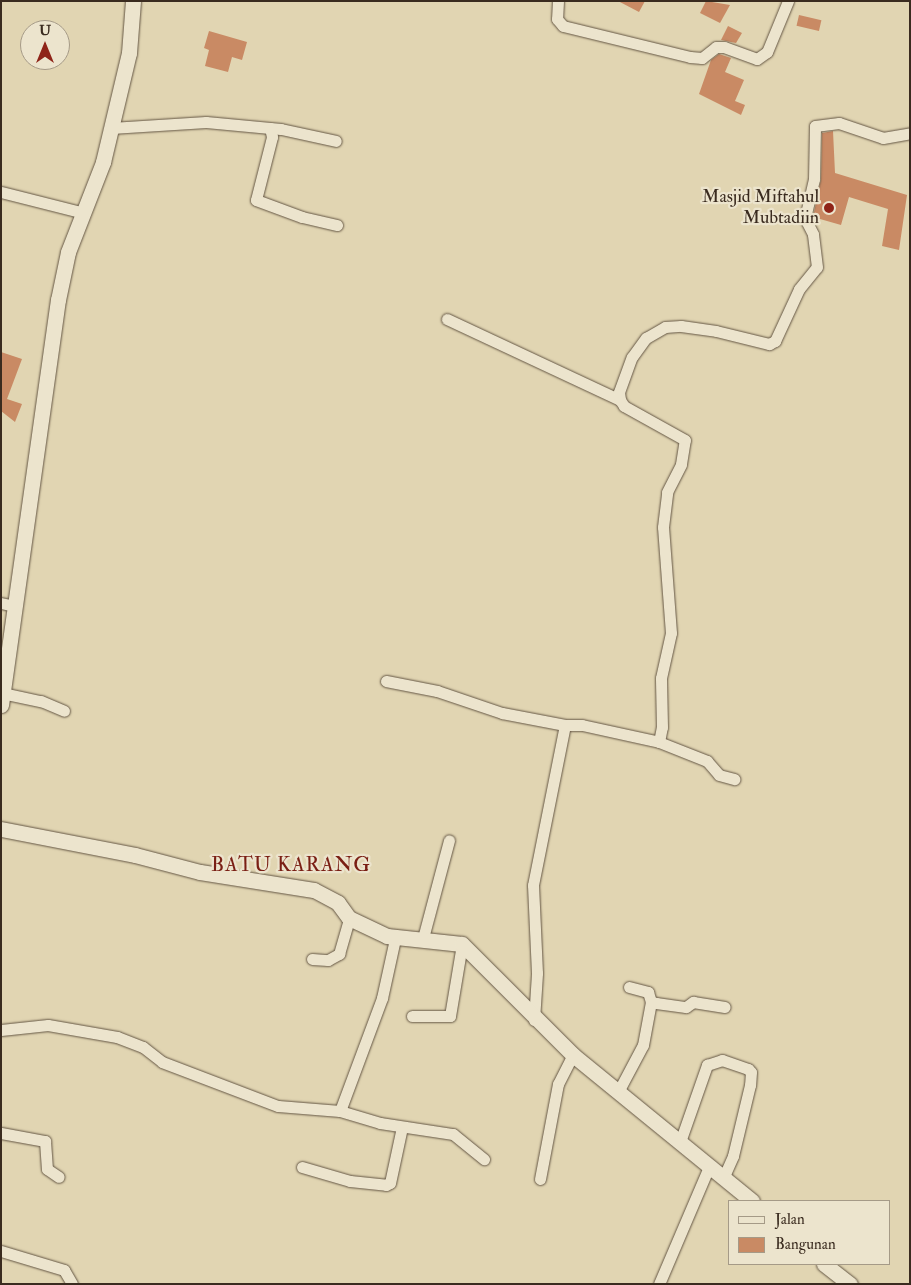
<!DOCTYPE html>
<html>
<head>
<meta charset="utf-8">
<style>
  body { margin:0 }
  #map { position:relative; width:911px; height:1285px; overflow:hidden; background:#e1d5b2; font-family:"IM FELL Double Pica",serif }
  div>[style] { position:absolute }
  .building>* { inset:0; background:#c98a64; transform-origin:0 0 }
  .roads { filter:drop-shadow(0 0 1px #645644) drop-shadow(0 0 1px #645644) }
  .street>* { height:11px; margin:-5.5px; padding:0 5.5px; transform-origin:5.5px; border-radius:5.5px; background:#ece4cd }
  .secondary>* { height:15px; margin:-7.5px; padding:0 7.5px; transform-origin:7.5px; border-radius:7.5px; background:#ece4cd }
  .dots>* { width:14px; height:14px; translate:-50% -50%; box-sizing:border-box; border:2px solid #ece4cd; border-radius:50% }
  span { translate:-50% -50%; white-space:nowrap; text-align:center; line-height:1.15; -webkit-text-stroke:4.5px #ece4cd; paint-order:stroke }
  .poi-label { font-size:18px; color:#3a2b1f }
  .right { translate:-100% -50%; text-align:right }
  .quarter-label { font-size:20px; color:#7a1f14; letter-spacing:1px }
  .frame { position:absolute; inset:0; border:2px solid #3a2b1f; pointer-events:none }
  .legend { position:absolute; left:728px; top:1200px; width:162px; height:65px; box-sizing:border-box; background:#ece4cd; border:1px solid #a59a87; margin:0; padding:6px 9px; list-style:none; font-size:15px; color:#3a2b1f }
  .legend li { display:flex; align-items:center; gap:10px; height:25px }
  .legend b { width:25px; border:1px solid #a59a87 }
  .north { position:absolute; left:20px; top:20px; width:50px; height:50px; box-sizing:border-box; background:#ece4cd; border:1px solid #a59a87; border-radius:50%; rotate:0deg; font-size:14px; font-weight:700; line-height:20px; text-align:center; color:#3a2b1f }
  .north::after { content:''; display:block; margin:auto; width:18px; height:22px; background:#8f2418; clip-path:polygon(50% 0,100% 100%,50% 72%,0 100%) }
</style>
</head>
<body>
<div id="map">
  <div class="building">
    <div style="clip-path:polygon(618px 1px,645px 1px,639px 12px)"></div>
    <div style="clip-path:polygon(706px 1px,730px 5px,720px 23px,700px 13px)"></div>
    <div style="left:799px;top:15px;width:23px;height:11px;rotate:13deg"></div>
    <div style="clip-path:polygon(728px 26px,742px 33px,736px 43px,721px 40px)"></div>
    <div style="clip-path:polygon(209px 31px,247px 42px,242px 60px,232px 57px,228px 72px,205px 66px,209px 50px,204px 48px)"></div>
    <div style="clip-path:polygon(719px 54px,731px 58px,725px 72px,744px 80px,735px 101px,745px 105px,741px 115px,699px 94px,711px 60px)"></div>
    <div style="clip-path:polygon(833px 131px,835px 173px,907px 195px,899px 250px,882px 246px,888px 209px,849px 197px,841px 225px,813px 217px,821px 179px,822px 133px)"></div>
    <div style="clip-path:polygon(1px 352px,22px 359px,7px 399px,22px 404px,15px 422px,1px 411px)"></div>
  </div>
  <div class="roads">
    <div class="street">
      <div style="left:558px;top:1px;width:18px;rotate:93deg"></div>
      <div style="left:557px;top:19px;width:9px;rotate:49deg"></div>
      <div style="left:563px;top:26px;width:131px;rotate:13.7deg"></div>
      <div style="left:690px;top:57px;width:12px;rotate:5deg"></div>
      <div style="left:702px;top:58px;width:18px;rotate:-38deg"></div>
      <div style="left:716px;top:47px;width:8px"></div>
      <div style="left:724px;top:47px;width:35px;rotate:20deg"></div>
      <div style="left:757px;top:59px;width:12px;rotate:-35deg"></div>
      <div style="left:767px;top:52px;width:55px;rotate:-67.6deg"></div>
      <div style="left:111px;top:128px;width:95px;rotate:-3.6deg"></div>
      <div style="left:206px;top:122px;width:75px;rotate:5.3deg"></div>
      <div style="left:281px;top:129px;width:56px;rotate:12.3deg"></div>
      <div style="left:270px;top:128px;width:9px;rotate:77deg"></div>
      <div style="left:272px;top:137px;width:65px;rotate:104.3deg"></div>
      <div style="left:256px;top:200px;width:49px;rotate:20.3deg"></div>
      <div style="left:302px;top:217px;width:36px;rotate:13deg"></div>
      <div style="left:1px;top:192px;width:86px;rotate:14.2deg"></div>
      <div style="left:447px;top:319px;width:191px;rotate:25.1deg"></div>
      <div style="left:1px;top:603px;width:13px;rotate:13deg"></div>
      <div style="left:386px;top:681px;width:52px;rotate:11.1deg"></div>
      <div style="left:437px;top:691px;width:69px;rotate:18.7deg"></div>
      <div style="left:502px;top:713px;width:64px;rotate:10.8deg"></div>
      <div style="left:2px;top:693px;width:40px;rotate:12deg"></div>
      <div style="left:41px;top:701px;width:25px;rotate:23deg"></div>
      <div style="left:659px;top:742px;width:52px;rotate:21.6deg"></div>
      <div style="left:707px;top:761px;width:18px;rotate:49deg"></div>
      <div style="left:719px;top:775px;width:16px;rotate:15deg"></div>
      <div style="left:423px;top:938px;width:101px;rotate:-75.1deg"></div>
      <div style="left:312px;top:959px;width:16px;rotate:4deg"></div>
      <div style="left:328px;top:960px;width:13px;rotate:-29deg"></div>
      <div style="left:339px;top:954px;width:37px;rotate:-74deg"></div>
      <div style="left:629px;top:987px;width:20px;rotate:15deg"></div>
      <div style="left:648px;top:992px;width:10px;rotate:73deg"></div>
      <div style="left:651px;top:1002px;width:5px;rotate:11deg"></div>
      <div style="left:656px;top:1003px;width:30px;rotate:8deg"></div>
      <div style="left:686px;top:1007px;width:9px;rotate:-36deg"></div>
      <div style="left:693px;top:1002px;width:32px;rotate:9deg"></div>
      <div style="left:412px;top:1016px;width:38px"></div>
      <div style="left:450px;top:1016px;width:73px;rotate:-80.5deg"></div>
      <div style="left:534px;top:1020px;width:47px;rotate:-86.3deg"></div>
      <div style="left:537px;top:973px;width:88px;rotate:-92.6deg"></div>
      <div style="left:533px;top:885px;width:163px;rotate:-78.7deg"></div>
      <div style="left:565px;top:725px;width:17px"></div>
      <div style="left:582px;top:725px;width:79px;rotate:12.4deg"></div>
      <div style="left:659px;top:742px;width:15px;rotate:-79deg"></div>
      <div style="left:662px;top:727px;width:49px;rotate:-91.2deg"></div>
      <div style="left:661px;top:678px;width:46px;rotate:-77.5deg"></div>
      <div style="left:671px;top:633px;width:106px;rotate:-94.3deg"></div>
      <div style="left:663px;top:527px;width:35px;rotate:-83deg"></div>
      <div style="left:667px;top:492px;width:31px;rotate:-63deg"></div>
      <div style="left:681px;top:464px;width:24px;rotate:-81deg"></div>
      <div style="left:685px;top:440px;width:70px;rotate:-150.9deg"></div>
      <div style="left:624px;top:406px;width:7px;rotate:-124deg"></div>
      <div style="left:620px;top:400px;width:8px;rotate:-97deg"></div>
      <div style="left:619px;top:392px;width:37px;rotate:-70deg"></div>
      <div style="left:632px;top:357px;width:24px;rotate:-54deg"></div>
      <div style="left:646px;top:338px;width:22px;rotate:-30deg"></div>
      <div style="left:665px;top:327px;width:16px;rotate:-4deg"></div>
      <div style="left:681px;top:326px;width:35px;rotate:8deg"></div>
      <div style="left:716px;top:331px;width:55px;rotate:13.8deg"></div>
      <div style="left:769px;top:344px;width:7px;rotate:-27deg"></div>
      <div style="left:775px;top:341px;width:57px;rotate:-65.2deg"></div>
      <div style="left:799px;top:289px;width:28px;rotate:-51deg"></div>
      <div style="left:817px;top:267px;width:33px;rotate:-97deg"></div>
      <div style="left:813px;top:234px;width:18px;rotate:-117deg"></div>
      <div style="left:805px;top:218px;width:40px;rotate:-77deg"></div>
      <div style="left:814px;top:179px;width:53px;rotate:-88.9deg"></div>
      <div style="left:815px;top:126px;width:24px;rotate:-7deg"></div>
      <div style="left:839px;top:123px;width:46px;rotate:18.8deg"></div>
      <div style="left:883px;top:138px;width:27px;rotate:-10deg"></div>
      <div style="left:1px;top:1030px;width:47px;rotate:-6.1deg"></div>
      <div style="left:48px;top:1025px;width:70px;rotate:9.9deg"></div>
      <div style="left:117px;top:1037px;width:28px;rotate:21deg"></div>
      <div style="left:143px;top:1047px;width:24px;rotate:38deg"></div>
      <div style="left:162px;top:1062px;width:124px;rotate:20.8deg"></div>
      <div style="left:278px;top:1106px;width:62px;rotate:4.6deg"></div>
      <div style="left:340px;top:1111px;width:121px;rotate:-69.6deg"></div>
      <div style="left:382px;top:998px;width:60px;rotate:-77.6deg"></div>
      <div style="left:618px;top:1092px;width:53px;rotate:-62deg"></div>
      <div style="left:643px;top:1045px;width:44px;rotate:-79.5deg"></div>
      <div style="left:340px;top:1111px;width:42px;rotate:16.7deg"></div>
      <div style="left:380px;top:1123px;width:74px;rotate:8.6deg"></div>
      <div style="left:453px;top:1134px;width:40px;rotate:39deg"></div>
      <div style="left:1px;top:1133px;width:45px;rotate:10.3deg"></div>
      <div style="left:45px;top:1141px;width:28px;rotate:86deg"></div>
      <div style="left:47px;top:1169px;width:14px;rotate:34deg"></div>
      <div style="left:680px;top:1142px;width:82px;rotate:-70.7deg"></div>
      <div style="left:707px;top:1065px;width:16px;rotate:-18deg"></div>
      <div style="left:722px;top:1060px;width:28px;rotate:19deg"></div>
      <div style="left:748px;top:1069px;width:4px;rotate:45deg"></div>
      <div style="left:751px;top:1072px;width:13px;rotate:94deg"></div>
      <div style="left:750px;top:1085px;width:73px;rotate:103.5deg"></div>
      <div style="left:733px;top:1156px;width:24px;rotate:114deg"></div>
      <div style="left:302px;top:1167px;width:50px;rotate:16.3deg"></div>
      <div style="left:350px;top:1181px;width:36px;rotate:6deg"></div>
      <div style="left:386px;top:1185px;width:4px;rotate:-27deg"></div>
      <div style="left:390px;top:1183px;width:57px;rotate:-77.9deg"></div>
      <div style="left:540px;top:1179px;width:97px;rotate:-79.3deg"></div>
      <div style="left:558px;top:1084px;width:33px;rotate:-63deg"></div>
      <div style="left:1px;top:1251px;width:66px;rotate:16.8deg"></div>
      <div style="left:64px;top:1270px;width:16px;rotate:60deg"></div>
      <div style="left:659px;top:1284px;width:127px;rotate:-66.9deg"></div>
    </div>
    <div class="secondary">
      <div style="left:1px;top:705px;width:409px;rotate:-82deg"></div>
      <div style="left:58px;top:300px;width:49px;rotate:-78.2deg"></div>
      <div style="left:68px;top:252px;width:97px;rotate:-68.7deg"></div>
      <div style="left:103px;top:162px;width:112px;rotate:-76.6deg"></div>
      <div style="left:129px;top:53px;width:52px;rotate:-85.6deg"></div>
      <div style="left:1px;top:829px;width:136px;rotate:11deg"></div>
      <div style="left:135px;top:855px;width:67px;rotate:14.7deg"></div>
      <div style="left:200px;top:872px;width:115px;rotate:9deg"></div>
      <div style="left:314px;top:890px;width:27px;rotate:28deg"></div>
      <div style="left:338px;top:903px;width:19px;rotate:54deg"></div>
      <div style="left:349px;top:918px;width:42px;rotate:25.3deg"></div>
      <div style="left:387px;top:936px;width:75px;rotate:6.1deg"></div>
      <div style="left:462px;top:944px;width:157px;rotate:45deg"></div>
      <div style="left:573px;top:1055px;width:231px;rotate:39.2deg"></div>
      <div style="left:824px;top:1264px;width:33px;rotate:38deg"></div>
    </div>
  </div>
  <div class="dots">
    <div style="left:829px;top:208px;background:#8f2418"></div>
  </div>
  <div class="poi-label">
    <span class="right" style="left:819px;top:208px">Masjid Miftahul<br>Mubtadiin</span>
  </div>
  <div class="quarter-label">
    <span style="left:291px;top:864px">BATU KARANG</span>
  </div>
  <div class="frame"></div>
  <ul class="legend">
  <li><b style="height:6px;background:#ece4cd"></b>Jalan</li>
  <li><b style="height:14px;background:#c98a64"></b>Bangunan</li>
  </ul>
  <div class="north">U</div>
</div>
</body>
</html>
